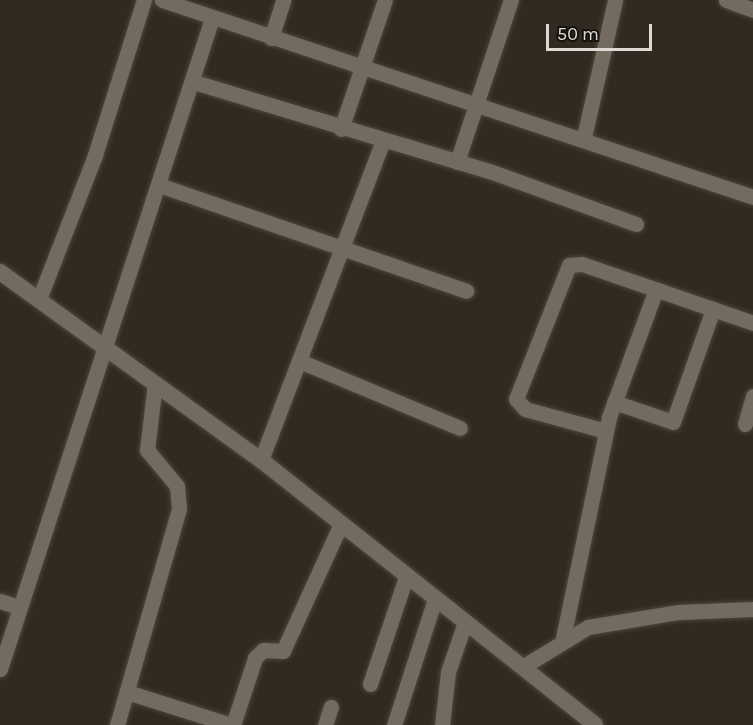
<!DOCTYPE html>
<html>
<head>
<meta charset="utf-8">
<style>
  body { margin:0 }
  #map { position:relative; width:753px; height:725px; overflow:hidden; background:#312a21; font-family:Karla,sans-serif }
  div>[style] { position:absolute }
  .roads { filter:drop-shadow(0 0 2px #4c463e) drop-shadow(0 0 2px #4c463e) }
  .minor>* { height:15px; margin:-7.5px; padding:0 7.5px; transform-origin:7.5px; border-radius:7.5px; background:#736b60 }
  .tertiary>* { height:16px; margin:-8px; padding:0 8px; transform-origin:8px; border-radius:8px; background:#736b60 }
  span { translate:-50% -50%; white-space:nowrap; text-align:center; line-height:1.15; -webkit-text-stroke:5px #16130f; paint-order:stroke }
  .scale { position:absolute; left:546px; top:24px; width:106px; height:27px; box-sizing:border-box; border:3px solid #ded9d3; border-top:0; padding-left:8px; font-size:18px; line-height:21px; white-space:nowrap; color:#ded9d3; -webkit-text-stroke:4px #16130f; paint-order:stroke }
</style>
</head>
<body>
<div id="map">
  <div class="roads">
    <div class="minor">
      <div style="left:162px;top:0;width:623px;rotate:18.43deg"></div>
      <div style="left:726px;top:0;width:29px;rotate:20deg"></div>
      <div style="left:271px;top:38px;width:40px;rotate:-72deg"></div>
      <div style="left:194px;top:82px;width:314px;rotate:16.8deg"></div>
      <div style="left:495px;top:173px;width:150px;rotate:19.9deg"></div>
      <div style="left:341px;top:129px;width:136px;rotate:-71.2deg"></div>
      <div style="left:584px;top:137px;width:140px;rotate:-77.2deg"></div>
      <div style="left:457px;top:162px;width:171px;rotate:-71.6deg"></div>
      <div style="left:159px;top:185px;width:325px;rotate:19deg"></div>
      <div style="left:39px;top:299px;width:155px;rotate:-68.7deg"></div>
      <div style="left:95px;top:155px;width:163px;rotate:-72.5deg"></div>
      <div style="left:302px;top:362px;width:171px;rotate:22.7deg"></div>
      <div style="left:614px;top:402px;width:62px;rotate:18.7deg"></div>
      <div style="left:673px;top:422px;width:120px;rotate:-70.5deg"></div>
      <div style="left:745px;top:424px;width:29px;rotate:-74deg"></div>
      <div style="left:606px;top:431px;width:84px;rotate:-164.8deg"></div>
      <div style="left:525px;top:409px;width:13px;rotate:-132deg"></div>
      <div style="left:516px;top:399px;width:144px;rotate:-68.4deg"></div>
      <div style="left:569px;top:265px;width:13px;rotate:-4deg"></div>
      <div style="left:582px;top:264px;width:181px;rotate:19deg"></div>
      <div style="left:261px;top:460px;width:339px;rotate:-69.1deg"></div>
      <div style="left:0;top:601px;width:19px;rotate:18deg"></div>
      <div style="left:563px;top:638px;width:226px;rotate:-78.2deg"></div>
      <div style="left:609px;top:417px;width:136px;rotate:-69.8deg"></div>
      <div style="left:524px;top:666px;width:75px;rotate:-31.4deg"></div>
      <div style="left:588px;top:627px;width:92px;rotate:-9.4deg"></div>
      <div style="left:679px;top:612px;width:74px;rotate:-2.3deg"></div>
      <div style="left:0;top:669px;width:681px;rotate:-71.96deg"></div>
      <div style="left:370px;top:684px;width:113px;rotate:-71.4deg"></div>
      <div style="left:127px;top:692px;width:109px;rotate:17.6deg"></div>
      <div style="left:117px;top:725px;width:225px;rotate:-74deg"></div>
      <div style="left:179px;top:509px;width:23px;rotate:-95deg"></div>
      <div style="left:177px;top:486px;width:47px;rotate:-129.8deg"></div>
      <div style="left:147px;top:450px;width:67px;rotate:-83.2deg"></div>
      <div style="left:233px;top:725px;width:71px;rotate:-71.8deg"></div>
      <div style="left:255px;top:658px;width:11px;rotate:-45deg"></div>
      <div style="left:263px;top:650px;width:20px;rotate:3deg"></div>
      <div style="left:283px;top:651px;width:140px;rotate:-65.5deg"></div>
      <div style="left:325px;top:725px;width:19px;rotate:-72deg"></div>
      <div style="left:394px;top:725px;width:133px;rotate:-72deg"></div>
      <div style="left:442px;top:725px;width:53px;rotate:-83.5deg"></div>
      <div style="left:448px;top:672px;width:53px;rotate:-71.2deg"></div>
    </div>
    <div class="tertiary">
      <div style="left:0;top:272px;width:322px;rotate:35.8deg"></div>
      <div style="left:261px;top:460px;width:426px;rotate:38.4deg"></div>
    </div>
  </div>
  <div class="scale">50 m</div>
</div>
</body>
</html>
